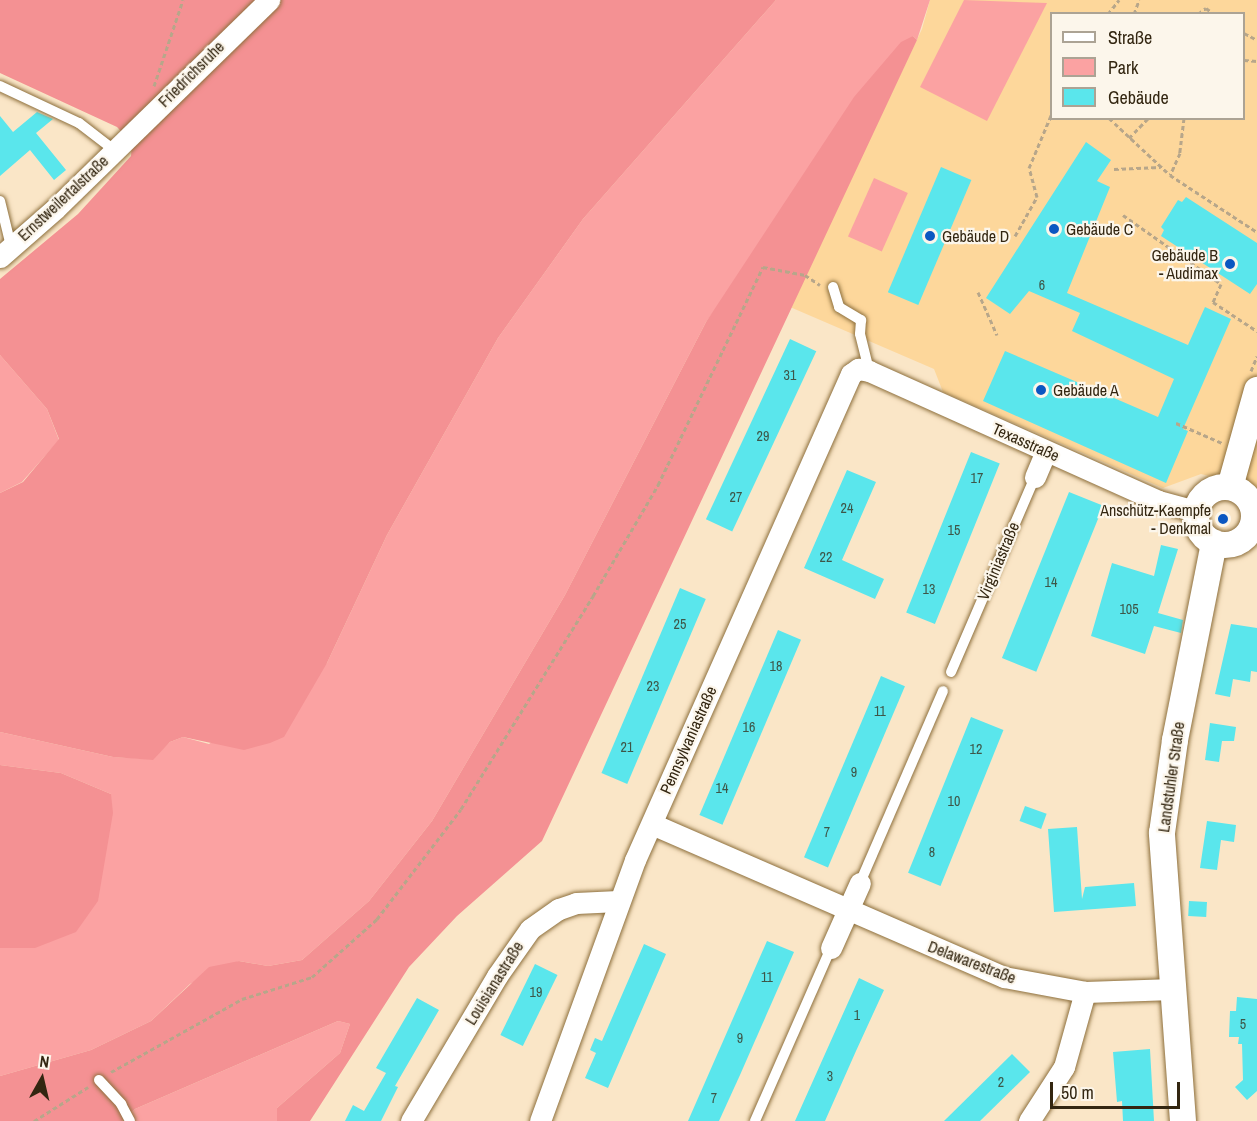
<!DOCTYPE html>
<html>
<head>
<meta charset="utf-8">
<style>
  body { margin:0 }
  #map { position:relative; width:1257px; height:1121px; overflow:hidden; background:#fae6c7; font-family:"Archivo Narrow",sans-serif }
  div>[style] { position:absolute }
  .built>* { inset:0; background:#fdd79b }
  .green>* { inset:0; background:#fba2a2; transform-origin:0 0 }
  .forest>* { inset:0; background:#f49193 }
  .building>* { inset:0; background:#5ae6ec; transform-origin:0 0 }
  .path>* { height:3px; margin-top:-1.5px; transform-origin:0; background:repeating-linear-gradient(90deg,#b7a68a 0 4.5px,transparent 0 7.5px) }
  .roads { filter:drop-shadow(0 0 2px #8d6f3c) drop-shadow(0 0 2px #8d6f3c) }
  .service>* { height:10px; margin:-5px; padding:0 5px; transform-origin:5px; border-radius:5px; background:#fff }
  .minor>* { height:21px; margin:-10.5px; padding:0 10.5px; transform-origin:10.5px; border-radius:10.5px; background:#fff }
  .tertiary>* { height:26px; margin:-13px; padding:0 13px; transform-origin:13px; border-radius:13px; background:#fff }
  .tertiary>.ring { margin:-13px; padding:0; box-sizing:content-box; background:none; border:26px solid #fff; border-radius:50% }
  .dots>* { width:16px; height:16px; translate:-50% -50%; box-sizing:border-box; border:3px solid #fcf6eb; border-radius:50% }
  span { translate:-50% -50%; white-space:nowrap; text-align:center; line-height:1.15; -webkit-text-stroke:4.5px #fcf6eb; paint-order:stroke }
  .number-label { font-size:14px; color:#3d5648 }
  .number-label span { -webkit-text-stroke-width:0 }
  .street-label { font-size:16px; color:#332611 }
  .poi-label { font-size:16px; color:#332611 }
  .left { translate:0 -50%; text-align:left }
  .right { translate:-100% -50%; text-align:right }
  .legend { position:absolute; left:1050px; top:12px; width:195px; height:108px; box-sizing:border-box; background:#fcf6eb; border:2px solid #aca394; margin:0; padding:8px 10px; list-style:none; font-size:18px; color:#332611 }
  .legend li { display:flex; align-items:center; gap:12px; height:30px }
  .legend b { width:30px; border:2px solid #aca394 }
  .north { position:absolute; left:12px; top:1049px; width:60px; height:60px; -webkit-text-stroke:4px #fcf6eb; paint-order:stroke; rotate:8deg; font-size:16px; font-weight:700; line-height:24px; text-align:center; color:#332611 }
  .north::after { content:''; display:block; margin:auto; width:21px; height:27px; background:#332611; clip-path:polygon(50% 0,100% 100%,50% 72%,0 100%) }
  .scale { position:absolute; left:1050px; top:1082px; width:130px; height:27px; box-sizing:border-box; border:3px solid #332611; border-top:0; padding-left:8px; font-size:18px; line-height:21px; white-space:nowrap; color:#332611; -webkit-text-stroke:4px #fcf6eb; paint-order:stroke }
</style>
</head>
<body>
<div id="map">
  <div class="built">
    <div style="clip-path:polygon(evenodd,930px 0,1257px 0,1257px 488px,1201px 474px,1163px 488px,943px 392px,934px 369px,790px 307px,922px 29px,930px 0,1052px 14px,1244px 14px,1244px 118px,1052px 118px,1052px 14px)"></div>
  </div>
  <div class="green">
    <div style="clip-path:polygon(776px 0,930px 0,917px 40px,913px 36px,706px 322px,565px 595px,432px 821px,369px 901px,302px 960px,268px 966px,239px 961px,190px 984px,151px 1021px,91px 1050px,0 1076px,0 948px,111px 794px,61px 773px,0 765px,0 732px,113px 757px,152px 759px,170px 742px,183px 737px,209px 744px,327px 663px,387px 535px,498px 338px,583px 219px)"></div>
    <div style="clip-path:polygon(964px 0,1047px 3px,987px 121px,920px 87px)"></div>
    <div style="left:874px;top:178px;width:37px;height:64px;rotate:24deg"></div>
    <div style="clip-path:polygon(0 355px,47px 409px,59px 440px,22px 482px,0 493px)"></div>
    <div style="clip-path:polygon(338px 1021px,350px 1024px,340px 1053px,277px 1108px,277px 1121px,122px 1121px,135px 1109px)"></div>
  </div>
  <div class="forest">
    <div style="clip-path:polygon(0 0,776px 0,583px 219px,498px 338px,387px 535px,327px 663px,284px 737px,270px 743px,244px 750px,183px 737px,170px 742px,153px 760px,113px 757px,0 732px,0 493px,23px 482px,59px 439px,47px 409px,0 355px,0 279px,78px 214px,131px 156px,132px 143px,117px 127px,0 73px)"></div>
    <div style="clip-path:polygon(913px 36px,917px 40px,542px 841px,457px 916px,409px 967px,310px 1121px,277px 1121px,277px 1108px,340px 1053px,350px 1024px,338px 1021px,135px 1109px,122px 1121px,0 1121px,0 1076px,91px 1050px,151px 1021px,209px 967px,239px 961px,268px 966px,302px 960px,369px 901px,432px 821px,565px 595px,706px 322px,854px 97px,901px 42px)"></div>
    <div style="clip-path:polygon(0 765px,61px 773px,111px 794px,113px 813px,98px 901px,76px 932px,35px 948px,0 948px)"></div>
  </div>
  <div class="building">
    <div style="clip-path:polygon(37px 112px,53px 119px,36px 133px,66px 170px,54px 180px,30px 150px,0 176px,0 116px,13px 132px)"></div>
    <div style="clip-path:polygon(1086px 142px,1111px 160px,1097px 181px,1110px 187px,1067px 293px,1188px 345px,1205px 307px,1231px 319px,1183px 429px,1188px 431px,1166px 483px,983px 401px,1005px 351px,1158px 417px,1174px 379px,1072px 331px,1080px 313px,1029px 291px,1010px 314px,986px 298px)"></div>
    <div style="left:941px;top:167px;width:33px;height:136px;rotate:23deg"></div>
    <div style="clip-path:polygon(1186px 197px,1257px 243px,1257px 284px,1250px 294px,1161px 236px,1164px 230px,1161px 227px,1178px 200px,1182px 202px)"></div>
    <div style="left:790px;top:339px;width:29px;height:199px;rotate:25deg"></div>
    <div style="left:971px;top:452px;width:31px;height:173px;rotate:22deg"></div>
    <div style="clip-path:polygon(847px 470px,876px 482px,842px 560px,884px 579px,875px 599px,804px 568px)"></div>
    <div style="left:1069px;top:492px;width:37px;height:179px;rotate:22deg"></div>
    <div style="clip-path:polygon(1161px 545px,1178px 549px,1158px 613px,1183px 620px,1181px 633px,1154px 626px,1145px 654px,1091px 636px,1112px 563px,1154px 576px)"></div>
    <div style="left:680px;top:588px;width:28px;height:201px;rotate:23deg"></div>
    <div style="clip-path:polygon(1231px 624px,1257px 628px,1257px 672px,1251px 671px,1250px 682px,1233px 679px,1230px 697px,1215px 694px)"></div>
    <div style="left:778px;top:630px;width:25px;height:201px;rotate:23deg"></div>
    <div style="left:881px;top:676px;width:26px;height:197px;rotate:23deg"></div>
    <div style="left:971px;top:717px;width:35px;height:168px;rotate:22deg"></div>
    <div style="clip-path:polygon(1210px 723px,1236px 727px,1234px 741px,1222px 741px,1219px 762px,1205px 760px)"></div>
    <div style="left:1025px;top:806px;width:23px;height:16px;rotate:20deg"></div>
    <div style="clip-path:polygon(1207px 821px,1236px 825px,1234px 842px,1221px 840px,1217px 870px,1200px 868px)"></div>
    <div style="clip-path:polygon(1077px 827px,1082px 899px,1085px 887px,1134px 883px,1136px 906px,1054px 912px,1048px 829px)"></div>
    <div style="left:1189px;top:901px;width:18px;height:15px;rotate:3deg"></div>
    <div style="clip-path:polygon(767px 941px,794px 952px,740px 1075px,719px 1121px,688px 1121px)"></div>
    <div style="clip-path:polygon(644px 944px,666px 954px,608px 1088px,585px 1078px,596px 1053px,590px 1050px,595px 1038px,602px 1041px)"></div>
    <div style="left:535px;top:964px;width:25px;height:79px;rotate:26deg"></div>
    <div style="clip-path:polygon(859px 978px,884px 990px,856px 1051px,825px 1121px,795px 1121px)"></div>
    <div style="clip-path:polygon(1237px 997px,1257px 999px,1257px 1091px,1247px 1100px,1235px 1087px,1243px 1080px,1242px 1044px,1238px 1044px,1239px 1037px,1229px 1037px,1230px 1011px,1236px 1011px)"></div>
    <div style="clip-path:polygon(417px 998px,439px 1010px,395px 1086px,398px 1087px,381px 1121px,345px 1121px,353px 1105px,364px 1111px,386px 1073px,376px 1068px)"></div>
    <div style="clip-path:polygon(1150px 1049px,1154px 1121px,1123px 1121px,1122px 1101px,1117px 1102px,1113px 1052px)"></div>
    <div style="clip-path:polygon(1012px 1054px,1030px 1072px,980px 1121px,944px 1121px)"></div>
  </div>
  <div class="path">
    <div style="left:1108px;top:14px;width:18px;rotate:-52deg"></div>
    <div style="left:1134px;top:14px;width:15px;rotate:-70deg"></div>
    <div style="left:1198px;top:14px;width:10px;rotate:-37deg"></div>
    <div style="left:1206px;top:8px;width:10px;rotate:37deg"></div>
    <div style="left:1244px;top:33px;width:15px;rotate:28deg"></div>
    <div style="left:1244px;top:60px;width:13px;rotate:4deg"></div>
    <div style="left:154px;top:86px;width:91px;rotate:-71.4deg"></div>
    <div style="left:1109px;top:118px;width:83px;rotate:43.1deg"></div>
    <div style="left:1184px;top:118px;width:35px;rotate:97deg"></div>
    <div style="left:1180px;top:153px;width:24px;rotate:114deg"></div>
    <div style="left:1170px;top:175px;width:104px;rotate:33.2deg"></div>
    <div style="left:1129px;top:138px;width:28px;rotate:-46deg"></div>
    <div style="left:1114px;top:169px;width:46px;rotate:-2.5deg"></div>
    <div style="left:1123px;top:215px;width:120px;rotate:35.1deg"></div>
    <div style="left:1221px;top:284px;width:20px;rotate:114deg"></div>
    <div style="left:1213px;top:302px;width:53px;rotate:33.4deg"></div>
    <div style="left:1015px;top:236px;width:45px;rotate:-60.6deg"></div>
    <div style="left:1037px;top:197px;width:30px;rotate:-105deg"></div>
    <div style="left:1029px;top:168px;width:60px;rotate:-67.3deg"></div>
    <div style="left:978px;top:292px;width:47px;rotate:66.2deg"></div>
    <div style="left:1251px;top:371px;width:16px;rotate:-68deg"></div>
    <div style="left:1176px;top:423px;width:50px;rotate:23.5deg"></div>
    <div style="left:111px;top:1072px;width:150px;rotate:-29.1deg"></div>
    <div style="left:242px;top:999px;width:73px;rotate:-17.4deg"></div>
    <div style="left:312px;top:977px;width:87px;rotate:-41.7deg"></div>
    <div style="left:377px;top:919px;width:138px;rotate:-52.6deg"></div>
    <div style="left:461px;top:809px;width:251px;rotate:-58.2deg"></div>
    <div style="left:593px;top:596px;width:129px;rotate:-59.6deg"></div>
    <div style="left:658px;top:485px;width:242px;rotate:-64.3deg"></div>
    <div style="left:763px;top:267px;width:43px;rotate:10.8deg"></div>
    <div style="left:805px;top:275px;width:18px;rotate:34deg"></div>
    <div style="left:34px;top:1121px;width:64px;rotate:-32.2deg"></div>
  </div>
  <div class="roads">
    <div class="service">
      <div style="left:0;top:86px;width:87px;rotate:25.1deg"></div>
      <div style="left:79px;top:123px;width:44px;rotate:37.6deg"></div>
      <div style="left:0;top:201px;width:46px;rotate:76.3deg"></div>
      <div style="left:833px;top:287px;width:21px;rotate:73deg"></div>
      <div style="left:839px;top:307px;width:26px;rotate:31deg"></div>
      <div style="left:861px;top:320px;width:14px;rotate:94deg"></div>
      <div style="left:860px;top:334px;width:38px;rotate:76deg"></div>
      <div style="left:951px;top:672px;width:212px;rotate:-66.7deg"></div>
      <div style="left:860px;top:883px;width:209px;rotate:-66.6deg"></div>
      <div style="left:99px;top:1080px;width:33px;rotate:47deg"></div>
      <div style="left:121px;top:1104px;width:19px;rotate:62deg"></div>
      <div style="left:755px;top:1121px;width:189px;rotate:-66.3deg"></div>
    </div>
    <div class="minor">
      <div style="left:0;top:257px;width:74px;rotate:-41.2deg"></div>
      <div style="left:56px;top:208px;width:298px;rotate:-44.3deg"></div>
      <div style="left:1035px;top:477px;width:28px;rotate:-67deg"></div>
      <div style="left:1254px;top:520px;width:3px"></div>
      <div style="left:652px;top:824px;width:384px;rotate:23.5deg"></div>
      <div style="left:1004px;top:977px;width:82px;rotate:10.5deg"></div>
      <div style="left:1085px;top:992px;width:88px;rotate:-2deg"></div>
      <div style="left:831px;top:948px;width:71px;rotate:-66deg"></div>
      <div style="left:411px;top:1121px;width:169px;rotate:-59.3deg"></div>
      <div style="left:497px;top:976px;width:57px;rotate:-54.9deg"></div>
      <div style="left:530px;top:929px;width:35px;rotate:-35deg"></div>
      <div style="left:559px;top:909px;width:18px;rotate:-19deg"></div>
      <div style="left:576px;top:903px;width:42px;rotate:-2.7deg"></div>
      <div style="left:540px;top:1121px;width:278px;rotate:-70deg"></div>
      <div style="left:635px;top:860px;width:532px;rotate:-66.04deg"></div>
      <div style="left:851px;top:374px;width:9px;rotate:-36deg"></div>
      <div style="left:858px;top:369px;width:11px;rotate:10deg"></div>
      <div style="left:869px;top:371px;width:317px;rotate:24.2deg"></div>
      <div style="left:1158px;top:501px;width:39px;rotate:15deg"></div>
      <div style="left:1029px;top:1121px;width:64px;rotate:-57.1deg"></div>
      <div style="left:1064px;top:1067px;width:78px;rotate:-74.4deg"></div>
    </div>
    <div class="tertiary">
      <div style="left:1230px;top:487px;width:101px;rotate:-74.4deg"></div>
      <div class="ring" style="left:1196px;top:487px;width:32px;height:32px"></div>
      <div style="left:1183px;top:1121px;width:289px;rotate:-94.2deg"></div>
      <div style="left:1162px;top:833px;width:94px;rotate:-82deg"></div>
      <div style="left:1175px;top:740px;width:201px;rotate:-78.8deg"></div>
    </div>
  </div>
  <div class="dots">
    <div style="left:1054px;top:229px;background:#0b57c1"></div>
    <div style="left:930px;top:236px;background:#0b57c1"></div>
    <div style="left:1230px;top:264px;background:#0b57c1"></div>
    <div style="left:1041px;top:390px;background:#0b57c1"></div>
    <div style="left:1223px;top:519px;background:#0b57c1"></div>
  </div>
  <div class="number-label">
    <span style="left:1042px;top:285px">6</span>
    <span style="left:790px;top:375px">31</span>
    <span style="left:763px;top:436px">29</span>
    <span style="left:977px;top:478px">17</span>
    <span style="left:736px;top:497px">27</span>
    <span style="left:847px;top:508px">24</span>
    <span style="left:954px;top:530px">15</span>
    <span style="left:826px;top:557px">22</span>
    <span style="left:1051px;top:582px">14</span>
    <span style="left:929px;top:589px">13</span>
    <span style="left:1129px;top:609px">105</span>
    <span style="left:680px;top:624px">25</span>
    <span style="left:776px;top:666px">18</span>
    <span style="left:653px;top:686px">23</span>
    <span style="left:880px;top:711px">11</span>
    <span style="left:749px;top:727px">16</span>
    <span style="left:627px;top:747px">21</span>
    <span style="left:976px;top:749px">12</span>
    <span style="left:854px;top:772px">9</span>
    <span style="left:722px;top:788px">14</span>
    <span style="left:954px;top:801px">10</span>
    <span style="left:827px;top:832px">7</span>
    <span style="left:932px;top:852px">8</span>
    <span style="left:767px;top:977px">11</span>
    <span style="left:536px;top:992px">19</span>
    <span style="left:857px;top:1015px">1</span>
    <span style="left:1243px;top:1024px">5</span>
    <span style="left:740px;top:1038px">9</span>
    <span style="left:830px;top:1076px">3</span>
    <span style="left:1001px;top:1082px">2</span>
    <span style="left:714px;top:1098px">7</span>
  </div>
  <div class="street-label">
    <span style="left:191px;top:74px;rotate:-45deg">Friedrichsruhe</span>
    <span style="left:63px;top:198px;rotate:-43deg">Ernstweilertalstraße</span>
    <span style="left:1026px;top:442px;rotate:24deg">Texasstraße</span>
    <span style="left:998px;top:561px;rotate:-67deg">Virginiastraße</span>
    <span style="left:688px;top:740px;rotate:-66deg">Pennsylvaniastraße</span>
    <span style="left:1171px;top:777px;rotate:-82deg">Landstuhler Straße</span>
    <span style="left:972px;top:962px;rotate:21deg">Delawarestraße</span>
    <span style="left:494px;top:983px;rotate:-58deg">Louisianastraße</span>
  </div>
  <div class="poi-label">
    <span class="left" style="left:1066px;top:229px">Gebäude C</span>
    <span class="left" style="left:942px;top:236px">Gebäude D</span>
    <span class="right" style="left:1218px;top:264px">Gebäude B<br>- Audimax</span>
    <span class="left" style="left:1053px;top:390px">Gebäude A</span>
    <span class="right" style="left:1211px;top:519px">Anschütz-Kaempfe<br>- Denkmal</span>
  </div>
  <ul class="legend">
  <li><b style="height:8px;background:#fff"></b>Straße</li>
  <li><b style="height:16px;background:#fba2a2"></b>Park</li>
  <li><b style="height:16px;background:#5ae6ec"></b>Gebäude</li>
  </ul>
  <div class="north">N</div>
  <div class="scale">50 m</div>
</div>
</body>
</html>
